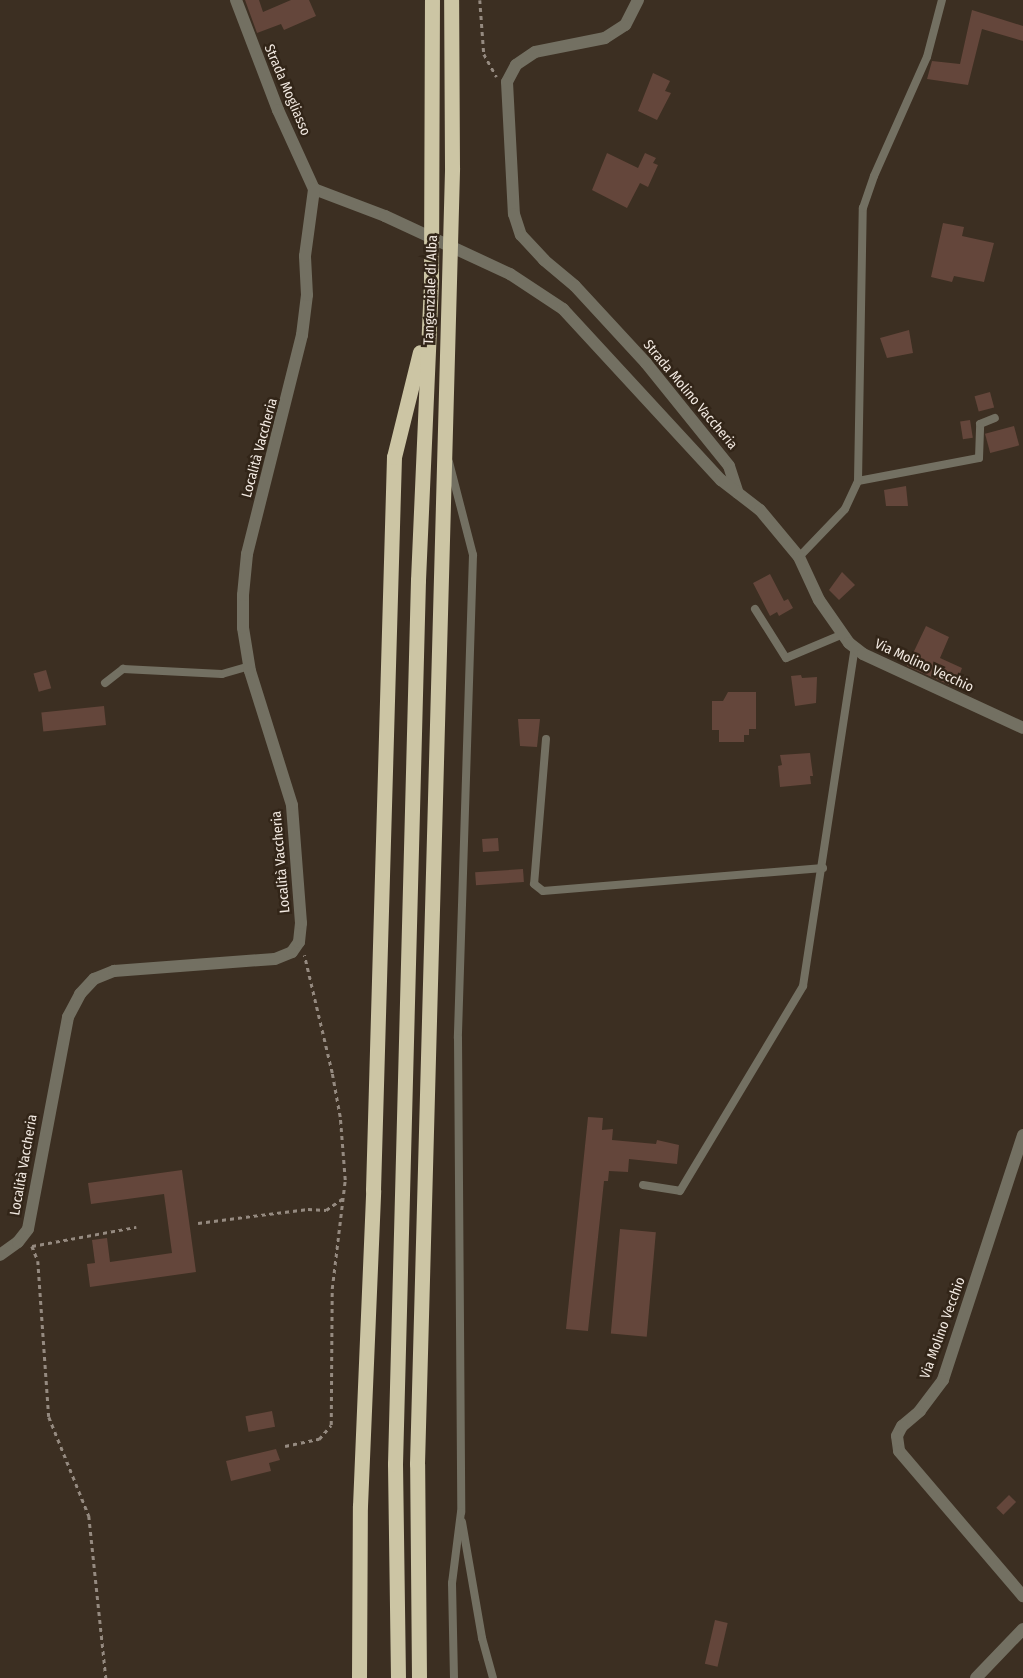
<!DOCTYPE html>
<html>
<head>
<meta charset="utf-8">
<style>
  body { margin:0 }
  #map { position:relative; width:1023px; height:1678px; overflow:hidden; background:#3c2f22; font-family:"Fira Sans Condensed",sans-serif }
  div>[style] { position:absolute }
  .building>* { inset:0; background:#64463b; transform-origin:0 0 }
  .path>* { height:2.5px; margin-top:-1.25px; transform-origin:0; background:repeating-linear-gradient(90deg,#958a80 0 4px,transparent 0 8px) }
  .lane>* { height:8px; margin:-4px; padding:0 4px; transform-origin:4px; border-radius:4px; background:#737062 }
  .street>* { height:12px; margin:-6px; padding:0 6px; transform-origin:6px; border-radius:6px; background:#737062 }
  .highway>* { height:15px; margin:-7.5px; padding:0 7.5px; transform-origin:7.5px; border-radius:7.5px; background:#ccc5a4 }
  span { translate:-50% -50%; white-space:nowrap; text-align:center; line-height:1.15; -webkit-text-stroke:5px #322518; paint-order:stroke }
  .street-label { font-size:14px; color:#f3eae2 }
</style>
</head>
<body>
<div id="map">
  <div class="building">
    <div style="clip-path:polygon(245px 0,259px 0,263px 12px,291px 0,309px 0,316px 16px,284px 30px,281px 24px,257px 33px)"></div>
    <div style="clip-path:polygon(972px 10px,1023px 26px,1023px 41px,982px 29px,968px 85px,927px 79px,932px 61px,960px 64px)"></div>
    <div style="clip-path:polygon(653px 73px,670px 81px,665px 91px,671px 93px,657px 120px,638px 111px)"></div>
    <div style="clip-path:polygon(607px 153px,638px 168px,645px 153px,656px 158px,653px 163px,658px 165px,648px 187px,640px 183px,627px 208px,592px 190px)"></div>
    <div style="clip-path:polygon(943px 223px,964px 227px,962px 236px,994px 243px,984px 282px,954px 276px,952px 282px,931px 277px)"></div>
    <div style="clip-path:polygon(909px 330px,913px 353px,887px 358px,880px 338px)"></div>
    <div style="left:990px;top:392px;width:16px;height:16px;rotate:75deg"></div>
    <div style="left:970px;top:420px;width:18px;height:10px;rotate:81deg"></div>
    <div style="left:1014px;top:426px;width:20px;height:30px;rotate:75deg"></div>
    <div style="clip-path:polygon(906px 486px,908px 506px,886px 506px,884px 490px)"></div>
    <div style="clip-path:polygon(842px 572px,855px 585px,839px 600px,829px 590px)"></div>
    <div style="clip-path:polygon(770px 574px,784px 601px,788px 599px,793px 608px,779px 616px,777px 612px,770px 616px,753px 583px)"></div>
    <div style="clip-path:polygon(926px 626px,949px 637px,940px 658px,962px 668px,959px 676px,968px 681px,963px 691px,907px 666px)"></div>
    <div style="left:46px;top:670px;width:19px;height:13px;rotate:74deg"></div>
    <div style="clip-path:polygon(801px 675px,802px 678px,817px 677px,816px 703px,795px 706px,791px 676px)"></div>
    <div style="clip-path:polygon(728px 692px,756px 692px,756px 729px,749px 729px,749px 735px,744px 735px,744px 742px,719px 742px,719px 730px,712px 730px,712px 701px,723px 701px)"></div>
    <div style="left:104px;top:706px;width:19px;height:63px;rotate:84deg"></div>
    <div style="clip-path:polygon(518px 719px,540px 719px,537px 747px,520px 746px)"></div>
    <div style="clip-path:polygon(810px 753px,813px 776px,810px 776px,811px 784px,780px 787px,778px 766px,782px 765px,780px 755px)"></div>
    <div style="left:498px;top:838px;width:13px;height:16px;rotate:86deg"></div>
    <div style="left:523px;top:869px;width:13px;height:48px;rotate:86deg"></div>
    <div style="clip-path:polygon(588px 1117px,603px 1118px,602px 1130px,613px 1129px,612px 1140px,656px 1144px,657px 1140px,679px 1145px,677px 1164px,629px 1159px,628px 1172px,609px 1171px,608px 1181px,604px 1181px,588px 1331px,566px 1329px)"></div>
    <div style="clip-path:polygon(182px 1170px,196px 1272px,90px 1287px,87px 1264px,95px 1263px,92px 1240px,107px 1238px,110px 1262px,172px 1253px,164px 1194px,91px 1204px,88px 1183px)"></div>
    <div style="left:620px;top:1229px;width:36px;height:105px;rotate:5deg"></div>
    <div style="left:272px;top:1411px;width:16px;height:27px;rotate:79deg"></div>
    <div style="clip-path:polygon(276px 1449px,280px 1460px,269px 1463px,271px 1471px,231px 1481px,226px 1461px)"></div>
    <div style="left:1009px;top:1495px;width:10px;height:18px;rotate:45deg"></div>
    <div style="left:715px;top:1620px;width:13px;height:45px;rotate:13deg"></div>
  </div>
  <div class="path">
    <div style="left:480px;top:0;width:54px;rotate:85.8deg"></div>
    <div style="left:484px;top:54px;width:26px;rotate:61deg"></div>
    <div style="left:198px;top:1223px;width:111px;rotate:-7.3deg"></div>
    <div style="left:308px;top:1209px;width:18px;rotate:3deg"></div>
    <div style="left:326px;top:1210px;width:21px;rotate:-35deg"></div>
    <div style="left:32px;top:1246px;width:16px;rotate:68deg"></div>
    <div style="left:38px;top:1261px;width:156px;rotate:86deg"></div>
    <div style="left:49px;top:1417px;width:107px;rotate:68deg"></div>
    <div style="left:89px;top:1516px;width:163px;rotate:84deg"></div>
    <div style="left:32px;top:1246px;width:106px;rotate:-10.4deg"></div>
    <div style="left:285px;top:1446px;width:35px;rotate:-12deg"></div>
    <div style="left:319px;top:1439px;width:18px;rotate:-49deg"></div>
    <div style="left:331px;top:1425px;width:136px;rotate:-89.6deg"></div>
    <div style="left:332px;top:1289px;width:110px;rotate:-83.2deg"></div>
    <div style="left:345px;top:1180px;width:63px;rotate:-94.5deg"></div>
    <div style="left:340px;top:1117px;width:45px;rotate:-100.3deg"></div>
    <div style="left:332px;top:1073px;width:121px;rotate:-103.3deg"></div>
  </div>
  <div class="lane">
    <div style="left:449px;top:462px;width:96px;rotate:75.5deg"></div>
    <div style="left:473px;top:555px;width:483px;rotate:91.8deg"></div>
    <div style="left:458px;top:1038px;width:474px;rotate:89.6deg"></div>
    <div style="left:461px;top:1512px;width:72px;rotate:97.2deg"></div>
    <div style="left:452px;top:1583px;width:95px;rotate:88.8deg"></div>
    <div style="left:858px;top:481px;width:123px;rotate:-10.8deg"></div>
    <div style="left:979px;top:458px;width:34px;rotate:-88deg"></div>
    <div style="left:980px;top:424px;width:16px;rotate:-22deg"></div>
    <div style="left:799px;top:557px;width:66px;rotate:-46.2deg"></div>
    <div style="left:845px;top:509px;width:31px;rotate:-65deg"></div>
    <div style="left:858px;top:481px;width:273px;rotate:-89deg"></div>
    <div style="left:863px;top:208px;width:34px;rotate:-71deg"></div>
    <div style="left:874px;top:176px;width:130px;rotate:-66deg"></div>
    <div style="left:927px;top:57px;width:59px;rotate:-75.3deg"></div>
    <div style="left:755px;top:609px;width:58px;rotate:57.7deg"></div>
    <div style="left:786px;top:658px;width:62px;rotate:-22.8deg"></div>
    <div style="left:105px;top:683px;width:23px;rotate:-38deg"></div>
    <div style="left:123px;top:669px;width:99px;rotate:2.9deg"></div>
    <div style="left:222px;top:674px;width:29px;rotate:-16deg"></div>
    <div style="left:546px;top:739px;width:145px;rotate:94.7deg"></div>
    <div style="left:534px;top:884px;width:11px;rotate:38deg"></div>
    <div style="left:543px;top:891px;width:281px;rotate:-4.7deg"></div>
    <div style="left:643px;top:1185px;width:37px;rotate:9deg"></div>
    <div style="left:680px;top:1191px;width:239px;rotate:-59deg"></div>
    <div style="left:803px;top:986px;width:342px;rotate:-81.3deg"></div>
    <div style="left:462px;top:1522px;width:118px;rotate:80.2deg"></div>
    <div style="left:482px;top:1638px;width:41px;rotate:74.6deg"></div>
  </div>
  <div class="street">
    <div style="left:236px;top:0;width:118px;rotate:69.1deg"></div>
    <div style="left:278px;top:110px;width:87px;rotate:65.5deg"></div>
    <div style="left:638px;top:0;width:28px;rotate:117deg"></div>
    <div style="left:625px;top:25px;width:24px;rotate:147deg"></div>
    <div style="left:605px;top:38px;width:71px;rotate:168.7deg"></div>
    <div style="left:535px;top:52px;width:23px;rotate:146deg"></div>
    <div style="left:516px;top:65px;width:19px;rotate:118deg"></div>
    <div style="left:507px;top:82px;width:132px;rotate:87deg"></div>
    <div style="left:514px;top:214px;width:22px;rotate:72deg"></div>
    <div style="left:521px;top:235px;width:34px;rotate:47deg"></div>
    <div style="left:544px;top:260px;width:40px;rotate:40deg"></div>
    <div style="left:575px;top:286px;width:105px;rotate:47.3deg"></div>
    <div style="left:646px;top:363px;width:132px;rotate:51.1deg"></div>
    <div style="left:729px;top:466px;width:28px;rotate:72deg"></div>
    <div style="left:314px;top:189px;width:76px;rotate:20.8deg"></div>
    <div style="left:385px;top:216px;width:138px;rotate:24.9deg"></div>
    <div style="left:510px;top:274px;width:64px;rotate:33.4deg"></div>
    <div style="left:563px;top:309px;width:233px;rotate:47.3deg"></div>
    <div style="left:721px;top:480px;width:49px;rotate:37.6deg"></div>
    <div style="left:760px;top:510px;width:61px;rotate:50.3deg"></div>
    <div style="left:799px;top:557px;width:47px;rotate:65.1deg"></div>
    <div style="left:819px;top:600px;width:52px;rotate:55.1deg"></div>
    <div style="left:849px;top:643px;width:18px;rotate:38deg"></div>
    <div style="left:863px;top:654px;width:176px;rotate:24.8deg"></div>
    <div style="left:1023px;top:1135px;width:258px;rotate:108.1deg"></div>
    <div style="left:943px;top:1380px;width:39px;rotate:127deg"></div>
    <div style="left:920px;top:1411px;width:23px;rotate:140deg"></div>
    <div style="left:902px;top:1426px;width:11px;rotate:117deg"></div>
    <div style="left:897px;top:1436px;width:15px;rotate:82deg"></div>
    <div style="left:899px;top:1451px;width:191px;rotate:49.5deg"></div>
    <div style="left:0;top:1255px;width:22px;rotate:-36deg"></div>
    <div style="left:18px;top:1242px;width:16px;rotate:-52deg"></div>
    <div style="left:28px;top:1229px;width:216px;rotate:-79.3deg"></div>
    <div style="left:68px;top:1017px;width:26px;rotate:-62deg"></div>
    <div style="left:80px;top:994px;width:21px;rotate:-47deg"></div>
    <div style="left:94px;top:979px;width:22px;rotate:-22deg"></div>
    <div style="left:114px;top:971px;width:161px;rotate:-4.3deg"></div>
    <div style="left:275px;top:959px;width:18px;rotate:-22deg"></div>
    <div style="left:292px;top:952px;width:12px;rotate:-55deg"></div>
    <div style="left:299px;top:942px;width:19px;rotate:-84deg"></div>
    <div style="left:301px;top:923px;width:118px;rotate:-94.4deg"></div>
    <div style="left:292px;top:805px;width:140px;rotate:-107.4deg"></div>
    <div style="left:250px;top:671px;width:44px;rotate:-99.2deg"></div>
    <div style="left:243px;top:628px;width:33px;rotate:-90deg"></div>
    <div style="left:243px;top:595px;width:41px;rotate:-84.4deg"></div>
    <div style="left:247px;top:554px;width:226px;rotate:-75.9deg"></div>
    <div style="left:302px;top:335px;width:40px;rotate:-82.9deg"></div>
    <div style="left:307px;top:295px;width:39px;rotate:-93deg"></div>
    <div style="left:305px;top:256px;width:68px;rotate:-82.3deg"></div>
    <div style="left:976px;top:1678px;width:68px;rotate:-46.2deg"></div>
  </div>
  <div class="highway">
    <div style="left:359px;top:1678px;width:172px;rotate:-89.7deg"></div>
    <div style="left:360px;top:1506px;width:316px;rotate:-87.6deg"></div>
    <div style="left:373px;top:1190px;width:733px;rotate:-88.36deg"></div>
    <div style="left:394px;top:457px;width:108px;rotate:-76.1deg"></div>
    <div style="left:398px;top:1678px;width:214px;rotate:-90.8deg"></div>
    <div style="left:395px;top:1464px;width:884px;rotate:-88.51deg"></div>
    <div style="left:418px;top:580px;width:301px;rotate:-87.5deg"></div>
    <div style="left:431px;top:279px;width:279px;rotate:-89.8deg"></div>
    <div style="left:419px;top:1678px;width:214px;rotate:-90.5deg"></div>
    <div style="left:417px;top:1464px;width:1297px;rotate:-88.45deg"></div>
    <div style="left:452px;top:167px;width:167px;rotate:-90.3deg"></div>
  </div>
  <div class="street-label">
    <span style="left:287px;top:90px;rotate:67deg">Strada Mogliasso</span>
    <span style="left:431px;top:290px;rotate:-88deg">Tangenziale di Alba</span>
    <span style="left:690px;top:395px;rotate:50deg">Strada Molino Vaccheria</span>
    <span style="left:260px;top:448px;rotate:-75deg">Località Vaccheria</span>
    <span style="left:924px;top:666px;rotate:25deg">Via Molino Vecchio</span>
    <span style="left:281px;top:862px;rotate:-95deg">Località Vaccheria</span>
    <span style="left:24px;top:1165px;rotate:-80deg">Località Vaccheria</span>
    <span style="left:943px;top:1328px;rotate:-70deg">Via Molino Vecchio</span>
  </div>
</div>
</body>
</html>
